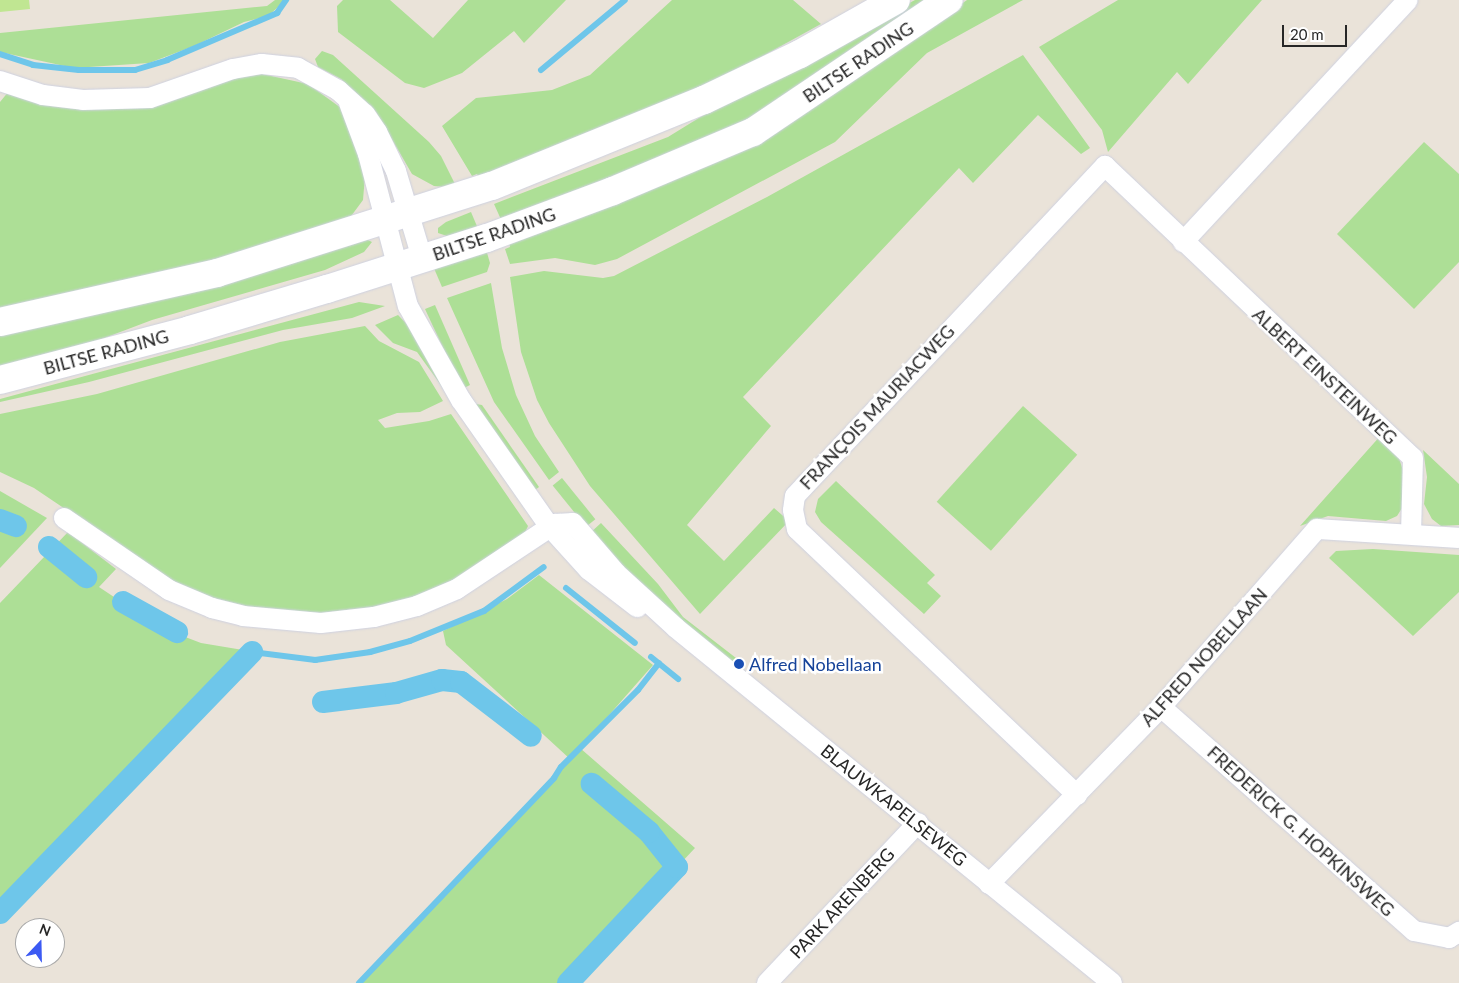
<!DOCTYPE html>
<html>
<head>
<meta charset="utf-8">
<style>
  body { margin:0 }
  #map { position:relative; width:1459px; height:983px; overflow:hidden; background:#eae3d9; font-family:Lato,sans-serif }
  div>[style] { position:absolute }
  .green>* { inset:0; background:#addf96; transform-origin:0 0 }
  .pitch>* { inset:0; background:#c0e692 }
  .stream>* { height:6px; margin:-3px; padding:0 3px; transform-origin:3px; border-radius:3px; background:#6ec6ea }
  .canal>* { height:22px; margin:-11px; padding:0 11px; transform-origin:11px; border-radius:11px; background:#6ec6ea }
  .roads { filter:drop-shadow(0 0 1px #ced1e0) drop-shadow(0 0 1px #ced1e0) }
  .minor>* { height:20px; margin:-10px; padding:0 10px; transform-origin:10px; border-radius:10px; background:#fff }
  .secondary>* { height:28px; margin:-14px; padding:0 14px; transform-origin:14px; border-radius:14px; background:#fff }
  .dots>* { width:14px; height:14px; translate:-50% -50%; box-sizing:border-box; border:2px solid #fff; border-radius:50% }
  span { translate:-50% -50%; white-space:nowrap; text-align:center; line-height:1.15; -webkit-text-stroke:5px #fff; paint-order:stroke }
  .street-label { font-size:18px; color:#272727 }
  .transit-label { font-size:18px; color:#164399 }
  .left { translate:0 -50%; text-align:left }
  .north { position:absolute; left:15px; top:918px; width:50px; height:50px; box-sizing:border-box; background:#fff; border:1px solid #a9a9a9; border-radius:50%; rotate:21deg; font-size:14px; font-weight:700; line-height:20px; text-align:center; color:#272727 }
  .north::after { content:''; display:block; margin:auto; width:18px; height:22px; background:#3c5af3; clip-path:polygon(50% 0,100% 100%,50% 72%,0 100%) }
  .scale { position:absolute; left:1282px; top:25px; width:65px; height:22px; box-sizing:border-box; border:2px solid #272727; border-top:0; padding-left:6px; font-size:15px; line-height:18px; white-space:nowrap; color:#272727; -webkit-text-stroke:4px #fff; paint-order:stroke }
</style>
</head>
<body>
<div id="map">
  <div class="green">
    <div style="clip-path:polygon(275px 0,286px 0,268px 16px,244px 22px,194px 46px,149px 63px,74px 68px,0 52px,0 33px,267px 6px)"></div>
    <div style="clip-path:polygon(343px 0,390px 0,433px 38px,468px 0,566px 0,524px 43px,514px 31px,462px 73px,424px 88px,405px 83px,338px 32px,337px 6px)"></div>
    <div style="clip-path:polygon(672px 0,793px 0,821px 24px,687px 98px,480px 180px,477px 174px,472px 176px,442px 126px,476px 98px,552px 90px,590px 75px)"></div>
    <div style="clip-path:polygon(915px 0,935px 0,753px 123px,503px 224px,494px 204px,668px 137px,728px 100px)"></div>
    <div style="clip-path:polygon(967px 0,1023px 0,927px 53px,835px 142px,617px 259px,595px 265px,555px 258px,510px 264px,505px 249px,510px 247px,508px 238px,709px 163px,920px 33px)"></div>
    <div style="clip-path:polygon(1118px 0,1262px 0,1188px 84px,1177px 72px,1108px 152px,1102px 130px,1039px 47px)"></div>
    <div style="clip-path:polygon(322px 51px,333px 55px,429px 142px,441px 156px,457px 188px,434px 186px,412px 174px,376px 112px,341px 79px,318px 67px,315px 59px)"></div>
    <div style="clip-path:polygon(1023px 55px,1090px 148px,1081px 154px,1038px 115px,973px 183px,959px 168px,743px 397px,771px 426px,687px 525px,724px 561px,774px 508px,789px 521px,700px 614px,590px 486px,549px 423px,537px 400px,521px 352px,510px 277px,544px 271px,603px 278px,614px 276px,767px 197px)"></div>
    <div style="clip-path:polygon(262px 74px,308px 84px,348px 113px,365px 176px,363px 200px,346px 223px,307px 238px,0 316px,0 102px,9px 91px,51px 102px)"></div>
    <div style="clip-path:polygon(1424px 142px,1459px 174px,1459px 262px,1414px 309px,1337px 234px)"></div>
    <div style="clip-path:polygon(471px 212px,479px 231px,447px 236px,438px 233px,438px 228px,446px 222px)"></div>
    <div style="clip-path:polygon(366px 239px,372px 242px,364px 252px,325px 270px,152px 320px,57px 356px,0 370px,0 329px)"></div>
    <div style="clip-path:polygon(485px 246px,490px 263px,487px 272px,442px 287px,433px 266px)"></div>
    <div style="clip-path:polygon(491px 283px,502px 348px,516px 395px,535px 436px,559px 472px,549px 480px,494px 402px,447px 298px)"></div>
    <div style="clip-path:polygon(359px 302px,385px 306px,352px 318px,283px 330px,89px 382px,0 402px,0 399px)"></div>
    <div style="clip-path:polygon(435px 305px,470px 385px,462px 389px,425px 309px)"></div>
    <div style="clip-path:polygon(398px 315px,410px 327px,448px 395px,417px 352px,393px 343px,375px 325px)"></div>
    <div style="clip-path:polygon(365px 326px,379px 341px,419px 362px,443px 401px,420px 412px,397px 413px,378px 420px,385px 428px,429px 421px,451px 414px,528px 526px,524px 535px,452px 582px,416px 599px,374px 609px,322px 614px,246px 608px,202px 596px,166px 577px,34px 488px,0 472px,0 414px,97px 394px,280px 342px)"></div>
    <div style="clip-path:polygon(476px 404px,482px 405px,539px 487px,531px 493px)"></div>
    <div style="left:1023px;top:406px;width:73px;height:129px;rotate:42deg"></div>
    <div style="clip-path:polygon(1382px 434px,1399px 458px,1404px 474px,1404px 505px,1397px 516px,1386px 521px,1328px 516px,1300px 526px)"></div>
    <div style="clip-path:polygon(1423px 450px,1459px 484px,1459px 525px,1441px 526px,1432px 519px,1424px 504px,1427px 477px)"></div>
    <div style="left:562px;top:478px;width:53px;height:12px;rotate:51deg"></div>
    <div style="clip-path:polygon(836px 481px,935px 575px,927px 583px,941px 596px,924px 614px,821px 522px,815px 512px,818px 499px)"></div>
    <div style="clip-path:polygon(0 491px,47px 518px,0 568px)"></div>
    <div style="clip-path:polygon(601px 523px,658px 584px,683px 617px,736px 658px,732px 662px,635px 583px,590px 533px)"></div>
    <div style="clip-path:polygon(68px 532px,116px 569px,99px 587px,159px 627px,201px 643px,249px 651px,0 916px,0 603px)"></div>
    <div style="clip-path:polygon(1373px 549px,1459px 555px,1459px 592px,1413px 636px,1329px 558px,1336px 551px)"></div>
    <div style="clip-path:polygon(539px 575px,653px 665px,580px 748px,695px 848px,568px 983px,360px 983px,570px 759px,446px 645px,443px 631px,507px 599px)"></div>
  </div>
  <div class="pitch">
    <div style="clip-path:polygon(0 0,29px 0,30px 9px,0 12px)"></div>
  </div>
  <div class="stream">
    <div style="left:0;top:54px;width:35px;rotate:18deg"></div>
    <div style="left:33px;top:65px;width:46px;rotate:6.2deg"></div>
    <div style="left:79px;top:70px;width:56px"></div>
    <div style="left:135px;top:70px;width:34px;rotate:-17deg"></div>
    <div style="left:167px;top:60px;width:120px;rotate:-23.1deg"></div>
    <div style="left:277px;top:13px;width:16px;rotate:-55deg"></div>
    <div style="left:541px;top:70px;width:109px;rotate:-39.8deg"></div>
    <div style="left:566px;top:588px;width:88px;rotate:38.6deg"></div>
    <div style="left:252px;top:652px;width:64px;rotate:7.2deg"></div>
    <div style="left:315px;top:660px;width:56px;rotate:-8.3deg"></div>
    <div style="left:370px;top:652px;width:41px;rotate:-15.4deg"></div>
    <div style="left:410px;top:641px;width:80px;rotate:-22.1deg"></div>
    <div style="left:484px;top:611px;width:74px;rotate:-36.3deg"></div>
    <div style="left:651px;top:657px;width:35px;rotate:39deg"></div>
    <div style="left:359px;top:983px;width:283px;rotate:-46.4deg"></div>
    <div style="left:554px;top:778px;width:13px;rotate:-58deg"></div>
    <div style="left:561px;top:767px;width:109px;rotate:-45deg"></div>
    <div style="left:638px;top:690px;width:34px;rotate:-52deg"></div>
  </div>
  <div class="canal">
    <div style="left:0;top:520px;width:17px;rotate:21deg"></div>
    <div style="left:49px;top:547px;width:48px;rotate:39deg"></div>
    <div style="left:123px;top:602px;width:62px;rotate:29.1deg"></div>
    <div style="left:323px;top:702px;width:74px;rotate:-7deg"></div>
    <div style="left:396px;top:693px;width:48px;rotate:-15.8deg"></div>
    <div style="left:442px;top:680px;width:19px;rotate:6deg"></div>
    <div style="left:461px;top:682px;width:88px;rotate:37.6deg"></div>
    <div style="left:0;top:913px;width:363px;rotate:-46deg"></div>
    <div style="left:568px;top:983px;width:159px;rotate:-46.8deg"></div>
    <div style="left:677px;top:867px;width:45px;rotate:-128.7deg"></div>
    <div style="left:649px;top:832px;width:75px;rotate:-139.9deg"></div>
  </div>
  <div class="roads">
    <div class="minor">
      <div style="left:0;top:81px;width:45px;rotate:18deg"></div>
      <div style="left:43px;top:95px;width:40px;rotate:7.1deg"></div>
      <div style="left:83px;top:100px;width:67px;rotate:-1.7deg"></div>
      <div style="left:150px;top:98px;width:88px;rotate:-19.3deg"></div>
      <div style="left:233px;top:69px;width:29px;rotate:-10deg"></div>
      <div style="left:262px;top:64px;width:36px;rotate:6deg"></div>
      <div style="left:298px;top:68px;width:46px;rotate:28.8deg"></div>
      <div style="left:338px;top:90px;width:36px;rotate:42deg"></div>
      <div style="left:365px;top:114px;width:22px;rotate:56deg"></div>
      <div style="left:377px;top:132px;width:43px;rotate:64deg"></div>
      <div style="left:396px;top:171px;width:91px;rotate:73.4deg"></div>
      <div style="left:349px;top:103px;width:54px;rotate:69.6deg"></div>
      <div style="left:368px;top:154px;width:157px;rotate:75.3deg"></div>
      <div style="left:408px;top:306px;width:108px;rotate:60.6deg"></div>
      <div style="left:461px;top:400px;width:155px;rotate:55deg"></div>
      <div style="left:550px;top:527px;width:58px;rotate:47.8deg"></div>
      <div style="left:589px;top:570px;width:61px;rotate:37.6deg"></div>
      <div style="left:1183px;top:242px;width:330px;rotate:-47.1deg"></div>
      <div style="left:64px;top:518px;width:127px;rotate:34.4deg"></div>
      <div style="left:169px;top:590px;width:47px;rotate:22.7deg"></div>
      <div style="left:212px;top:608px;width:32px;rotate:14deg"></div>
      <div style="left:243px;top:616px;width:78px;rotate:5.1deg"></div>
      <div style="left:321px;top:623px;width:53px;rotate:-6.5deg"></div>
      <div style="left:374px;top:617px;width:44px;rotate:-14.3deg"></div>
      <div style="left:417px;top:606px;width:43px;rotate:-23deg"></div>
      <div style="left:457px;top:589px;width:118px;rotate:-33.6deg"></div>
      <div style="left:555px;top:524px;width:18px;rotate:-3deg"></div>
      <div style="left:573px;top:523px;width:66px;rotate:49.3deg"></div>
      <div style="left:616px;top:573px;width:81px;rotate:42.5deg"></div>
      <div style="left:676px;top:628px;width:562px;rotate:39.15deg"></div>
      <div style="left:1161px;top:707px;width:338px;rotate:41.5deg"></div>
      <div style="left:1414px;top:931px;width:36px;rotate:11deg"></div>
      <div style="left:1449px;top:938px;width:12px;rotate:-31deg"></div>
      <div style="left:1077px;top:795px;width:386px;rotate:-136.5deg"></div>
      <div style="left:797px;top:529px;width:19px;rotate:-102deg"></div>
      <div style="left:793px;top:510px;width:14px;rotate:-82deg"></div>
      <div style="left:795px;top:496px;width:453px;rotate:-46.8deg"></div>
      <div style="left:1105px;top:166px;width:424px;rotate:43.5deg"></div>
      <div style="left:1413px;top:458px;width:76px;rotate:91.5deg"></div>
      <div style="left:989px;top:884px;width:247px;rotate:-45.8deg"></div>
      <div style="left:1161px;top:707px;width:237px;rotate:-48.8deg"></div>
      <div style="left:1317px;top:529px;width:142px;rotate:3.6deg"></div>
      <div style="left:767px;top:983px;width:220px;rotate:-46.7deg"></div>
    </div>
    <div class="secondary">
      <div style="left:0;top:322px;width:222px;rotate:-12.7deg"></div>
      <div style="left:217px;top:273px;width:288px;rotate:-17.6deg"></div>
      <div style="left:492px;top:186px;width:229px;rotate:-22.1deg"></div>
      <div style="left:704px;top:100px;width:106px;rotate:-25.6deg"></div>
      <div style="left:800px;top:54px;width:110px;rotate:-29.4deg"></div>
      <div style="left:0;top:380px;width:196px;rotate:-14.7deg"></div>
      <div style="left:190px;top:330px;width:143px;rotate:-16.7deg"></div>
      <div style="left:327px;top:289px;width:168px;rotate:-17.7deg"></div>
      <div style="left:487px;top:238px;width:134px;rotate:-20.5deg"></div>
      <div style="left:613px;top:191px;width:152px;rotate:-22.9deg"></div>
      <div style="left:753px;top:132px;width:236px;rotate:-34deg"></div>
    </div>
  </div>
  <div class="dots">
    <div style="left:739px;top:664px;background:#1a4fb4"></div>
  </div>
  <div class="street-label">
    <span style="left:858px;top:62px;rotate:-34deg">BILTSE RADING</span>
    <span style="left:494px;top:234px;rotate:-19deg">BILTSE RADING</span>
    <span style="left:106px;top:352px;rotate:-15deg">BILTSE RADING</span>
    <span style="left:1325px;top:376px;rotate:43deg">ALBERT EINSTEINWEG</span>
    <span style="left:877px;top:407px;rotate:-47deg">FRANÇOIS MAURIACWEG</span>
    <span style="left:1204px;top:657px;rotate:-48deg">ALFRED NOBELLAAN</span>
    <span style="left:894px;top:805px;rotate:39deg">BLAUWKAPELSEWEG</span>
    <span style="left:1301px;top:831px;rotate:42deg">FREDERICK G. HOPKINSWEG</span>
    <span style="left:842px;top:903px;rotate:-47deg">PARK ARENBERG</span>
  </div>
  <div class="transit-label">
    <span class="left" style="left:749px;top:664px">Alfred Nobellaan</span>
  </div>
  <div class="north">N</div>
  <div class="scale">20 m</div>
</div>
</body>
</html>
